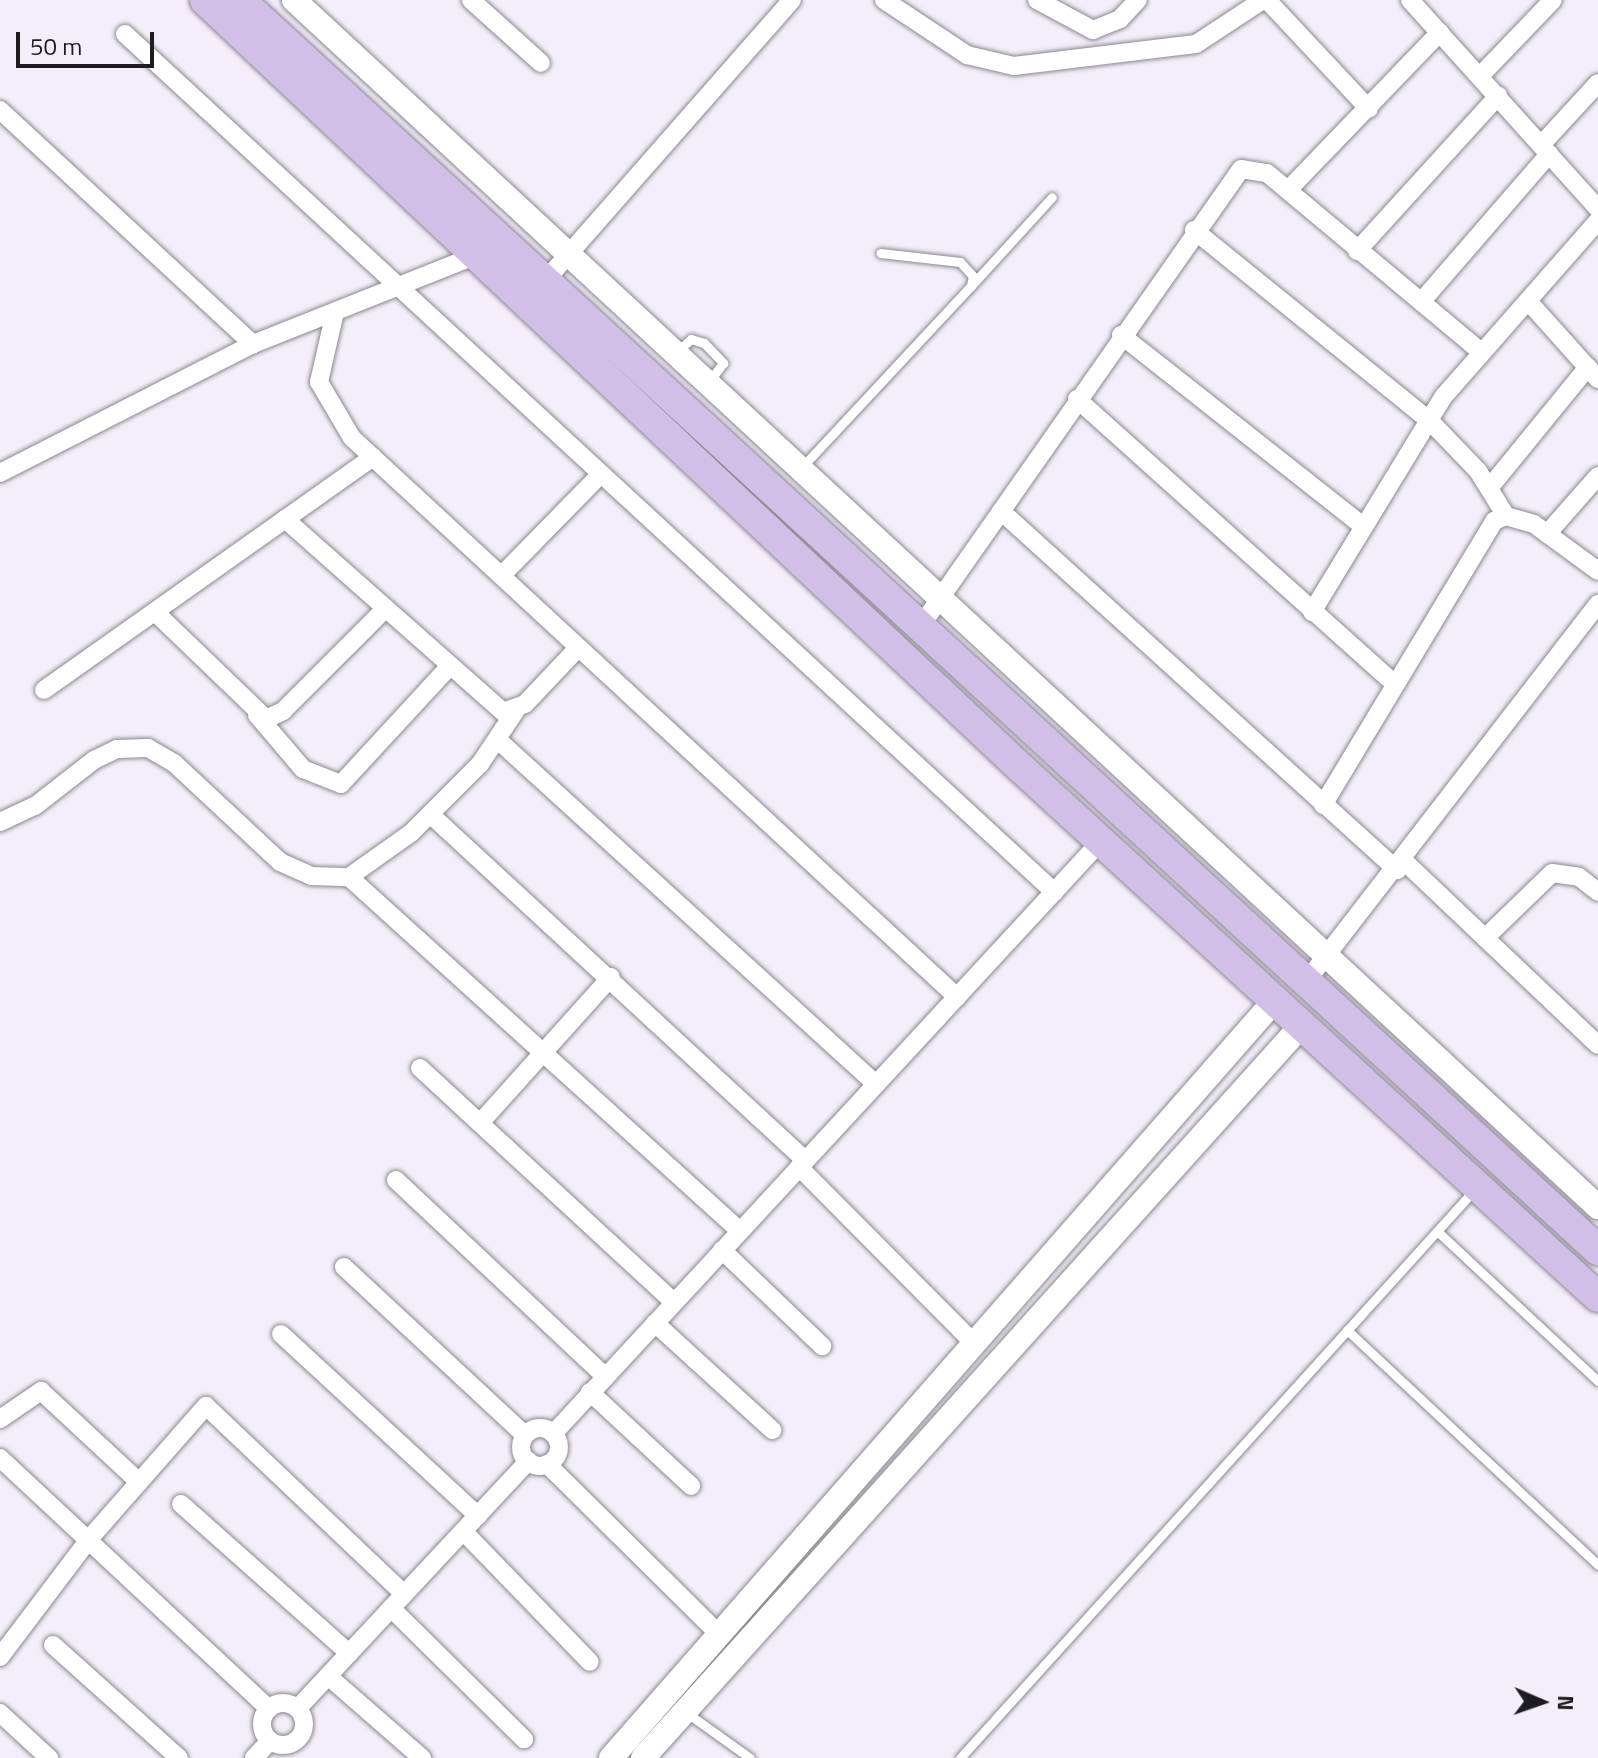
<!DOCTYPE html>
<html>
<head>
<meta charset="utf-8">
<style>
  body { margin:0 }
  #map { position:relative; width:1598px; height:1758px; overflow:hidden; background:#f3eef9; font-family:"Titillium Web",sans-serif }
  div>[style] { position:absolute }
  .roads { filter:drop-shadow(0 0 2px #8b8791) drop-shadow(0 0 2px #8b8791) }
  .service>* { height:9px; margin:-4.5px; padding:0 4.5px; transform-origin:4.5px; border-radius:4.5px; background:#fff }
  .minor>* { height:18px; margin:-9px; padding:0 9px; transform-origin:9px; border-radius:9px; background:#fff }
  .minor>.ring { margin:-9px; padding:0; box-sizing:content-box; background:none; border:18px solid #fff; border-radius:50% }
  .tertiary>* { height:24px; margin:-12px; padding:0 12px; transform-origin:12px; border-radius:12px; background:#fff }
  .primary>* { height:30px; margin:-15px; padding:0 15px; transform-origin:15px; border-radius:15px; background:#d1bfe8 }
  span { translate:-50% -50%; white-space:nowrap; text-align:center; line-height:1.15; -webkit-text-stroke:6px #f3eef9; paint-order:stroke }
  .north { position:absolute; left:1502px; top:1662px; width:80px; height:80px; -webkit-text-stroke:6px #f3eef9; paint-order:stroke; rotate:92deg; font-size:22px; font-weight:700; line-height:32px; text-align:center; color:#1d1c20 }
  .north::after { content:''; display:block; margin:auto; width:28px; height:36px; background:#1d1c20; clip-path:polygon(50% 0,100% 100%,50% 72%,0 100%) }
  .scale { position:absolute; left:16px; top:32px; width:138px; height:36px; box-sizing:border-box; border:4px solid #1d1c20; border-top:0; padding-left:10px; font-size:24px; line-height:28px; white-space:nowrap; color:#1d1c20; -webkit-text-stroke:6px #f3eef9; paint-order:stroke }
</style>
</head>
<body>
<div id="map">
  <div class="roads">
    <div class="service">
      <div style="left:971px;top:286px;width:120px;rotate:-47.7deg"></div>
      <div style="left:678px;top:351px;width:18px;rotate:-43deg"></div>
      <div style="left:691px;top:339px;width:14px;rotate:17deg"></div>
      <div style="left:704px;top:343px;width:28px;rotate:46deg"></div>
      <div style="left:723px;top:363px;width:21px;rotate:127deg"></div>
      <div style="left:802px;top:467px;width:248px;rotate:-47deg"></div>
      <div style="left:971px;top:286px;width:10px;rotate:-79deg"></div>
      <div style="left:973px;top:276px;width:19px;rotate:-133deg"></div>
      <div style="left:960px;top:262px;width:80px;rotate:-173.5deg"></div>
      <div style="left:1437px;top:1231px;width:220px;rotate:43deg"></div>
      <div style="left:1347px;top:1330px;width:344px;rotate:43.1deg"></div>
      <div style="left:687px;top:1713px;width:77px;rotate:35.5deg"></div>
      <div style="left:960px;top:1758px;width:767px;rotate:-47.85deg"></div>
    </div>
    <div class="minor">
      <div style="left:471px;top:0;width:94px;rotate:42deg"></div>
      <div style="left:884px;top:0;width:100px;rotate:33.5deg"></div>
      <div style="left:967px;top:55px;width:48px;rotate:13.2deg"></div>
      <div style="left:1014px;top:66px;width:183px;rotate:-6.9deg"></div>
      <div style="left:1196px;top:44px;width:80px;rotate:-33.3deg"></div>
      <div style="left:1037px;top:0;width:64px;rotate:28.2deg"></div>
      <div style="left:1093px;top:30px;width:29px;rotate:-22deg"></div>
      <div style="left:1120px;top:19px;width:26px;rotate:-47deg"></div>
      <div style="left:1267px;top:0;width:149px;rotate:46.9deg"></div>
      <div style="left:1410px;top:0;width:281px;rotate:48deg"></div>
      <div style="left:125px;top:34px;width:1265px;rotate:42.72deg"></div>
      <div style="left:1480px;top:76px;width:105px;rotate:-46.2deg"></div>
      <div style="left:0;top:110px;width:345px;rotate:42.8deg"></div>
      <div style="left:1541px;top:145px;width:84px;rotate:-47.4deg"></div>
      <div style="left:1288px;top:190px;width:219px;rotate:-46.1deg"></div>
      <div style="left:1194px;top:230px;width:302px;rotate:39deg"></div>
      <div style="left:1429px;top:420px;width:71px;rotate:46.1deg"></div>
      <div style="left:1478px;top:471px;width:53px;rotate:58.1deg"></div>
      <div style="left:1357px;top:251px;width:210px;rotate:-47.7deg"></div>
      <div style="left:545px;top:281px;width:374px;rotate:-48.7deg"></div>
      <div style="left:1528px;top:301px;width:105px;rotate:48.1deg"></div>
      <div style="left:1421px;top:302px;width:196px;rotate:-49.1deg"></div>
      <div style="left:335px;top:312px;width:72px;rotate:102.9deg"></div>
      <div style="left:319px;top:382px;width:65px;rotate:59.5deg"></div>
      <div style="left:352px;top:438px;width:824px;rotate:42.74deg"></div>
      <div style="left:1121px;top:335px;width:308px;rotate:38.3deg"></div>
      <div style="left:1077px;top:399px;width:427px;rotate:41.9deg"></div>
      <div style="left:0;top:473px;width:284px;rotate:-27deg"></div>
      <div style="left:253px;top:344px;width:243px;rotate:-21.7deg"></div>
      <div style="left:1490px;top:487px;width:155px;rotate:-50.8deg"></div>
      <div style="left:1001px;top:511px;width:535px;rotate:42.19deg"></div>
      <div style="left:285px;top:519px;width:291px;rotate:41.5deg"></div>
      <div style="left:503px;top:712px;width:23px;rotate:-20deg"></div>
      <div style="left:525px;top:704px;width:77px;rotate:-46.6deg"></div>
      <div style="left:1547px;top:534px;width:77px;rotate:-48.7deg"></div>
      <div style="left:502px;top:575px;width:141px;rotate:-45.6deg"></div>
      <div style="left:155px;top:612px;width:154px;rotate:43.9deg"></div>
      <div style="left:266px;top:719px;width:19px;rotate:-25deg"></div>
      <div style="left:283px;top:711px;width:144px;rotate:-45deg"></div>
      <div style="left:1312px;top:612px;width:253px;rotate:-58.6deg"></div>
      <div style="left:1444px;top:396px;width:233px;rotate:-48.7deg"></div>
      <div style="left:920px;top:627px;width:559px;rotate:-54.97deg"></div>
      <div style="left:1241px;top:169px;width:26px;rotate:9deg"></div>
      <div style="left:1267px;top:173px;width:279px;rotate:39.9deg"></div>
      <div style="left:44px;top:690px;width:403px;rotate:-35.3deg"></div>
      <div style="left:257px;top:715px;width:71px;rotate:49.6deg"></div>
      <div style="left:303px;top:769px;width:41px;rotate:21.5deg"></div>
      <div style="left:341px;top:784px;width:159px;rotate:-47.3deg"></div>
      <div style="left:499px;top:741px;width:510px;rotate:42.3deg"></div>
      <div style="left:1323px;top:805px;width:332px;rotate:-58.9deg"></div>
      <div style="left:1494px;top:521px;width:13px;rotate:-23deg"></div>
      <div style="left:1506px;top:516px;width:29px;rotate:16deg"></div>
      <div style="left:1534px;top:524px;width:79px;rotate:36.3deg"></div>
      <div style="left:430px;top:814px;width:510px;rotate:42.7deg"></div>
      <div style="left:0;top:822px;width:38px;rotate:-25deg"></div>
      <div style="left:35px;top:806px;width:75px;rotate:-37.9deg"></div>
      <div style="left:94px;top:760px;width:25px;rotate:-26deg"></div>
      <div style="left:117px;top:749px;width:31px;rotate:-2deg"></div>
      <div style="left:148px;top:748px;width:30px;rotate:30deg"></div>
      <div style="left:174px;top:763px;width:145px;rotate:43deg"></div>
      <div style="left:280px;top:862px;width:34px;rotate:24deg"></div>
      <div style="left:311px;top:876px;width:38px;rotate:2deg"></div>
      <div style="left:349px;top:877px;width:76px;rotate:-35.4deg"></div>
      <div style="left:411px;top:833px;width:98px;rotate:-45deg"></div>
      <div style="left:480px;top:764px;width:65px;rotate:-56.3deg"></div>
      <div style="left:1404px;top:861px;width:267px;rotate:43.5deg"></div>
      <div style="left:349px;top:877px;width:527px;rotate:42.16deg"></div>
      <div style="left:1485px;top:938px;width:93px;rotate:-44.1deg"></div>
      <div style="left:1552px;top:873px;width:27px;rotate:8deg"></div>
      <div style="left:1579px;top:877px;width:24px;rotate:38deg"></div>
      <div style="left:1305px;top:983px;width:479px;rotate:-52.3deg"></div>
      <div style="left:420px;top:1068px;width:345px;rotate:42.7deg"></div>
      <div style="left:480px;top:1123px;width:196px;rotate:-48.1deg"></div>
      <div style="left:799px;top:1167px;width:251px;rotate:45.2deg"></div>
      <div style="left:396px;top:1180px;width:287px;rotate:43.2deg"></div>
      <div style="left:722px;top:1250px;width:139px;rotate:43.8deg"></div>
      <div style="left:344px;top:1267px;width:247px;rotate:42.9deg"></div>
      <div style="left:655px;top:1323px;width:159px;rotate:42.4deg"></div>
      <div style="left:281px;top:1334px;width:268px;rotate:42.7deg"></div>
      <div style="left:590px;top:1392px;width:138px;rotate:42.9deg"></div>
      <div style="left:0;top:1419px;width:50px;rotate:-34.3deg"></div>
      <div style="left:41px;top:1391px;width:134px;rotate:42.9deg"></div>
      <div class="ring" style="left:521px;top:1428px;width:20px;height:20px"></div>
      <div style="left:553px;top:1434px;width:807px;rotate:-47.26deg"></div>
      <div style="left:0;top:1458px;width:368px;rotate:43deg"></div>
      <div style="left:547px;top:1464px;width:242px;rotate:44.7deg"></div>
      <div style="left:181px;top:1504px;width:225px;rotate:41.6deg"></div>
      <div style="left:463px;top:1531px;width:182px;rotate:45.9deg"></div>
      <div style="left:391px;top:1608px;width:187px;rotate:44.6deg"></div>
      <div style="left:53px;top:1645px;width:169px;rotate:41.9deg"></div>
      <div style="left:0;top:1657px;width:149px;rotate:-52.9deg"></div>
      <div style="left:90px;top:1538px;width:176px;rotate:-48.7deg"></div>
      <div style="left:206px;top:1406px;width:273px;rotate:43.5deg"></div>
      <div style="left:328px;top:1676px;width:125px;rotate:41.1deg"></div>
      <div class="ring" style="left:262px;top:1703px;width:24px;height:24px"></div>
      <div style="left:298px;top:1708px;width:338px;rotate:-47deg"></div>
      <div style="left:0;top:1713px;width:67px;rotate:42.6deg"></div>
      <div style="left:254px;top:1758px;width:22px;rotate:-47deg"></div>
    </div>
    <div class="tertiary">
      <div style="left:294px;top:0;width:1777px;rotate:42.79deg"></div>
      <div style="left:611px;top:1758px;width:1008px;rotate:-48.78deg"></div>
      <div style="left:643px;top:1758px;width:984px;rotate:-48.05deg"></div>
    </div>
    <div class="primary">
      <div style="left:205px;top:0;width:1122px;rotate:43.27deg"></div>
      <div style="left:1022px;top:769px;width:781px;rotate:42.51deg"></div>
      <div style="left:240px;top:0;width:1846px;rotate:42.63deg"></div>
    </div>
  </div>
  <div class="north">N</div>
  <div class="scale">50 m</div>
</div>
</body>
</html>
